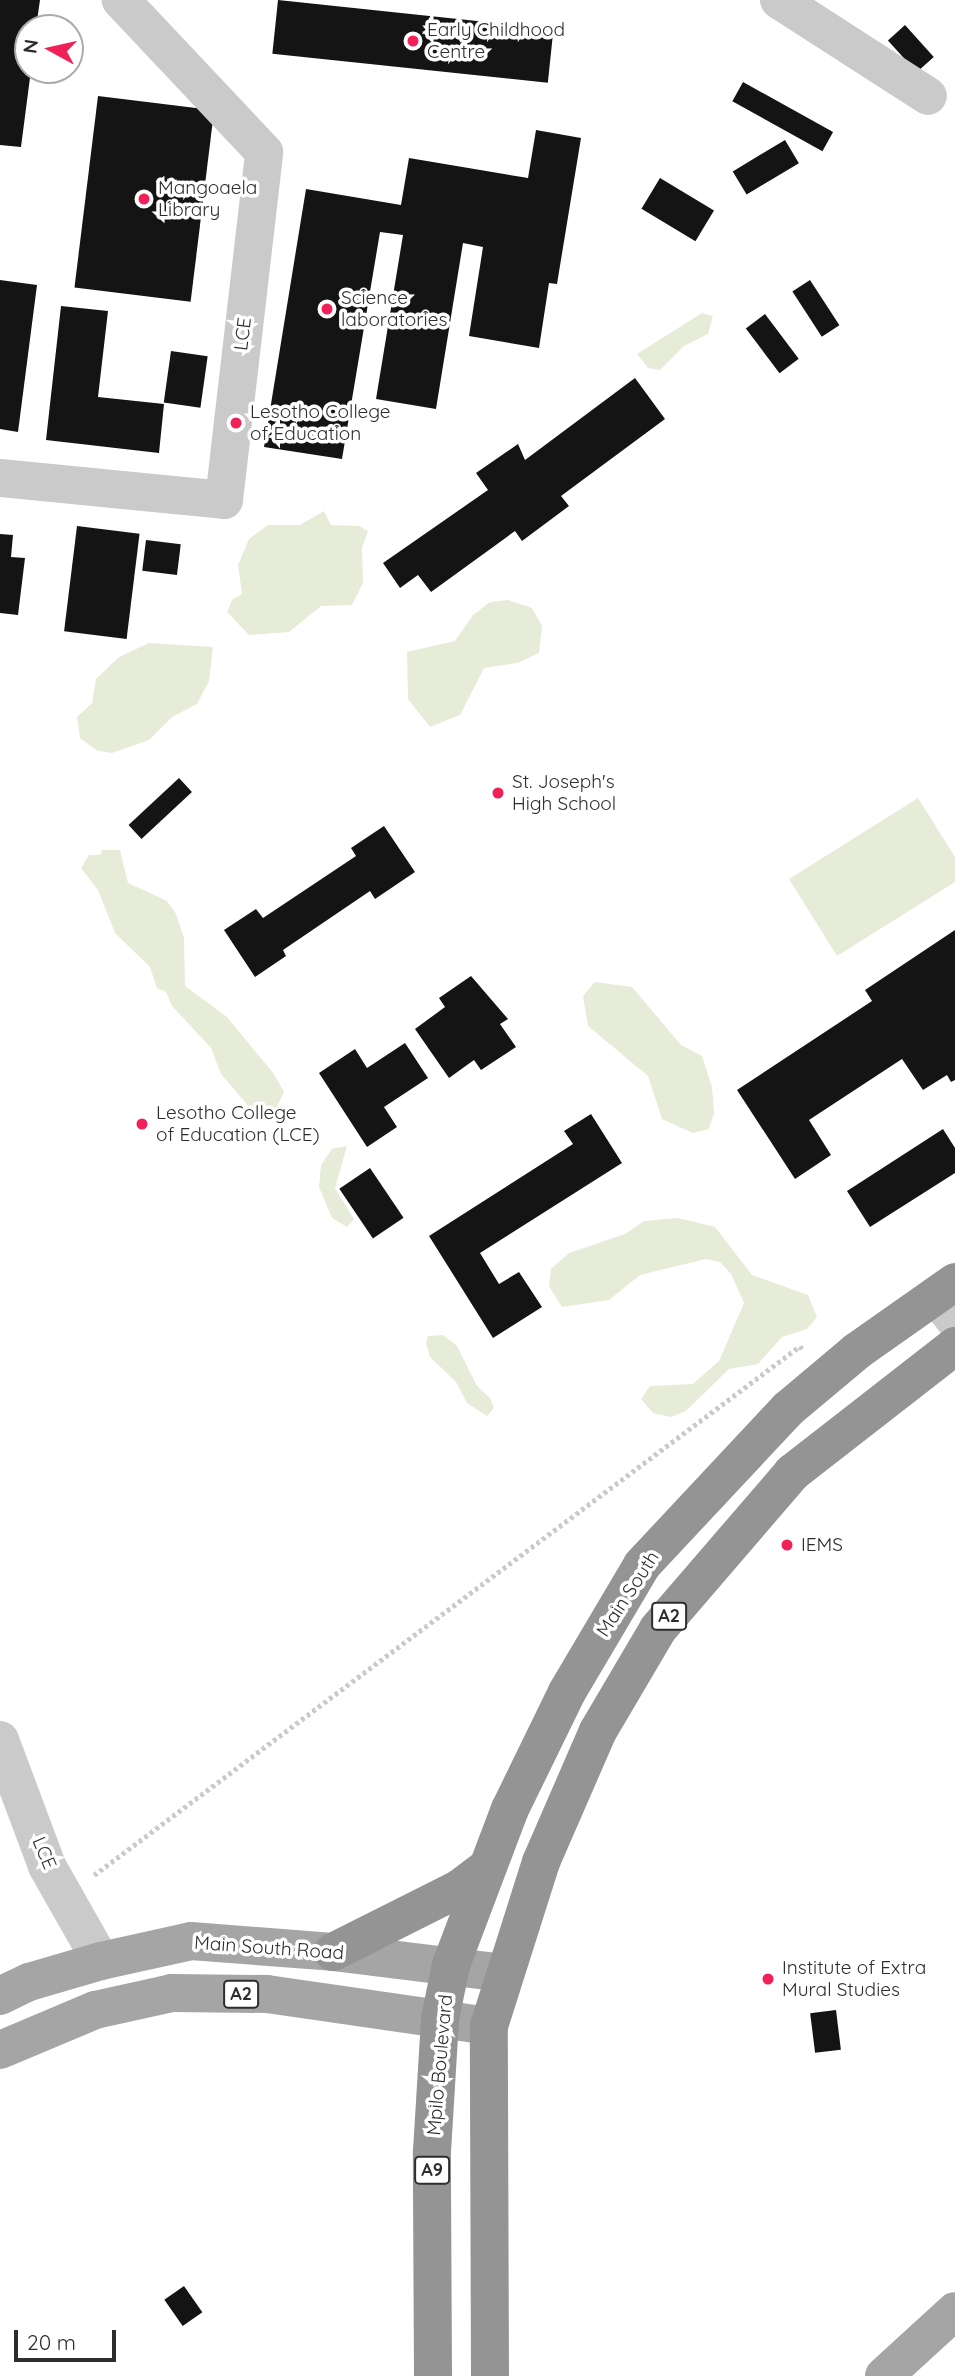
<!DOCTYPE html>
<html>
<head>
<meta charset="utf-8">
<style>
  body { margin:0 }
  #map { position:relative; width:955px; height:2376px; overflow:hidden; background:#fff; font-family:Quicksand,sans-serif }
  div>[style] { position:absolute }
  .green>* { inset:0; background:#e7ecd9 }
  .building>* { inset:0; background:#141414; transform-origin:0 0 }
  .path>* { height:4.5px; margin-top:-2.25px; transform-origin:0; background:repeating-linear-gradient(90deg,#cacaca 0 3.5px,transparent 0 7px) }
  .minor>* { height:38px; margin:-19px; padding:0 19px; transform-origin:19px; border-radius:19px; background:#cacaca }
  .major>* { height:38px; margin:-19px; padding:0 19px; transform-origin:19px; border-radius:19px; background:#a5a5a5 }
  .highway>* { height:38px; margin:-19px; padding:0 19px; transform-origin:19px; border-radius:19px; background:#949494 }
  .dots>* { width:19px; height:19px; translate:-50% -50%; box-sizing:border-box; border:4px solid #fff; border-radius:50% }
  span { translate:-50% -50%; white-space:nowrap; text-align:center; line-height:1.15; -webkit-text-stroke:7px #fff; paint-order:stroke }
  .shield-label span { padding:2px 5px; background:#fff; border:2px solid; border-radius:5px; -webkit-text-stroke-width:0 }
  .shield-label { font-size:18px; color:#2d2d2d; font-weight:700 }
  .poi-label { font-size:19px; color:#2d2d2d }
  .left { translate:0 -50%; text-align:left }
  .street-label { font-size:19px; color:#2d2d2d }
  .north { position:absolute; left:14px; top:14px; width:70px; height:70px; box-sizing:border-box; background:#fff; border:2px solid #ababab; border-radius:50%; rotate:278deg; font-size:19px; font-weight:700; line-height:28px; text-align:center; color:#2d2d2d }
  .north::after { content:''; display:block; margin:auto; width:24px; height:32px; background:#f22058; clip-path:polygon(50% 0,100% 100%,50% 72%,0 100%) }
  .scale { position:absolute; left:14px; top:2330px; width:102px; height:32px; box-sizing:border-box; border:4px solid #2d2d2d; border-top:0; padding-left:9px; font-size:21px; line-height:24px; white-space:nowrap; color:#2d2d2d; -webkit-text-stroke:5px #fff; paint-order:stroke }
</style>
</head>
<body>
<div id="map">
  <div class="green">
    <div style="clip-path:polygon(702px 313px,713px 316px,708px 334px,684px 346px,660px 370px,648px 368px,637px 354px)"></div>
    <div style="clip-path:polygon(324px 511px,331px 525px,359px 526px,368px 531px,362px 548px,363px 583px,352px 605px,321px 606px,289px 632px,249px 635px,227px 612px,232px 600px,242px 594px,238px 565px,249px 539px,268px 525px,300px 525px)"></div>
    <div style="clip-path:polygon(508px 600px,532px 608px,542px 626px,539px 653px,517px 663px,484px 668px,460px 715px,430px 727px,408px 699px,407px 652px,455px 641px,473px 615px,490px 602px)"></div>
    <div style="clip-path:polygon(149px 643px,213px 647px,209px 681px,197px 704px,172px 717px,149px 740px,112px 753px,98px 751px,80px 738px,77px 717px,92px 703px,96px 679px,119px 657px)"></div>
    <div style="clip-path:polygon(918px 798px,955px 857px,955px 882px,837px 956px,789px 879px)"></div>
    <div style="clip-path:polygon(102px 850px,120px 850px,128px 883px,167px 901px,176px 914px,184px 938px,185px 986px,227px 1017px,274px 1074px,284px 1092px,272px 1117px,262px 1123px,252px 1119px,250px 1108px,221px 1074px,211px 1048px,172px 1006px,166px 992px,157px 988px,150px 967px,115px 933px,98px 890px,81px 868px,89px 855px,100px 855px)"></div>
    <div style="clip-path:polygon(595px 982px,632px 987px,681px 1045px,702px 1056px,712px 1087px,714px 1113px,709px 1129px,693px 1133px,662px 1119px,648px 1076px,588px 1026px,583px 996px)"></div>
    <div style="clip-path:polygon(347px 1146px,335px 1188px,354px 1219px,347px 1227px,332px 1218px,319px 1187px,321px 1165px,332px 1149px)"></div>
    <div style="clip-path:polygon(678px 1218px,715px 1227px,752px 1275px,808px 1295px,817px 1317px,807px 1329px,782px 1337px,758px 1364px,729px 1369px,686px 1411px,671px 1417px,653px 1413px,641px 1399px,650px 1386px,693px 1384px,719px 1361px,744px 1303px,731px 1274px,720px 1262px,706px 1259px,640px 1275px,609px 1300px,562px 1307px,549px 1286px,551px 1269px,569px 1253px,625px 1234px,644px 1221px)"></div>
    <div style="clip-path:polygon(443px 1335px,457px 1346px,477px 1386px,490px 1398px,494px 1408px,487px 1416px,467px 1403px,456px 1382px,430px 1357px,426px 1343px,428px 1336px)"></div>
  </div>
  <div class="building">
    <div style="clip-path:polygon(0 0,40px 0,36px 28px,28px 28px,31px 70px,21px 147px,0 145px)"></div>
    <div style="left:278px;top:0;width:277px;height:54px;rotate:6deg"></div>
    <div style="left:905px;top:25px;width:43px;height:23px;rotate:48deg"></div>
    <div style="left:743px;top:82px;width:103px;height:22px;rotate:29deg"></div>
    <div style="left:98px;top:96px;width:117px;height:193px;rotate:7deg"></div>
    <div style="clip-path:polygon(536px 130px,581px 138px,557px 284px,549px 283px,539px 348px,469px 336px,483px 247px,463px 243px,436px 409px,376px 399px,403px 235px,380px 232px,342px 459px,264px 447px,306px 189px,401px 205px,409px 158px,528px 178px)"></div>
    <div style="left:785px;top:140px;width:27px;height:61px;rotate:59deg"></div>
    <div style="left:660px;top:178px;width:63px;height:36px;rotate:31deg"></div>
    <div style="clip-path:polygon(0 280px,37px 285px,18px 432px,0 429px)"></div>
    <div style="left:810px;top:280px;width:54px;height:21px;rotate:57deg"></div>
    <div style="clip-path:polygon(61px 306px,108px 311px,98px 397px,164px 404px,159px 453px,46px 440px)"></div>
    <div style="left:765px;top:314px;width:56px;height:24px;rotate:53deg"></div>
    <div style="left:171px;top:351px;width:37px;height:52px;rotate:8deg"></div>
    <div style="clip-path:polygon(635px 378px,665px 419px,561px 496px,569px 506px,522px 541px,515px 531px,431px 592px,418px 575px,400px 588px,383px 563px,488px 490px,476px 473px,518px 444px,525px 460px)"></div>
    <div style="left:77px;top:526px;width:63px;height:106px;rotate:7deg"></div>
    <div style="clip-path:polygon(0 534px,13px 535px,11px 557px,25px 558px,18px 615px,0 613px)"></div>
    <div style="left:146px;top:540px;width:35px;height:31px;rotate:7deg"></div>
    <div style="left:179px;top:778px;width:19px;height:69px;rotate:47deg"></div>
    <div style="clip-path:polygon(384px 826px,415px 872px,375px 899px,370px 891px,283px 950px,286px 956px,255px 977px,224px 930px,256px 909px,263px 918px,356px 856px,351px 848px)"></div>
    <div style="clip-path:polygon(955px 930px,955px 1080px,951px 1082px,947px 1075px,923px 1090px,902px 1059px,809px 1120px,831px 1155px,795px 1179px,737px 1090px,872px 1001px,865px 990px)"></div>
    <div style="clip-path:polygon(471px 976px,508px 1019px,500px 1024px,516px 1047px,481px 1070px,474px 1060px,449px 1078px,415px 1029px,445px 1007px,439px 998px)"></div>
    <div style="clip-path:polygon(405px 1043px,428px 1078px,384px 1107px,397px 1127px,367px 1147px,319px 1073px,355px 1049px,367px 1068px)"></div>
    <div style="clip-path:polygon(591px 1114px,622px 1163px,480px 1253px,499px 1284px,519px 1272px,542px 1307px,493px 1338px,429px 1236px,573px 1144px,564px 1131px)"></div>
    <div style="clip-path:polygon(943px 1129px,955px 1148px,955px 1173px,870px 1227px,847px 1191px)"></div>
    <div style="left:370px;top:1168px;width:60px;height:37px;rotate:56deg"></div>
    <div style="left:836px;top:2010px;width:40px;height:26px;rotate:83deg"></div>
    <div style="left:184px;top:2286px;width:32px;height:24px;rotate:55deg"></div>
  </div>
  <div class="path">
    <div style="left:94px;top:1875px;width:882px;rotate:-36.84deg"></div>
    <div style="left:800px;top:1346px;width:5px;rotate:53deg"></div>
  </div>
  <div class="minor">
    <div style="left:779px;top:0;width:177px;rotate:32.8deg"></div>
    <div style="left:0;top:478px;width:225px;rotate:5.6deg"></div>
    <div style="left:224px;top:500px;width:350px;rotate:-83.4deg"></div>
    <div style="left:264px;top:152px;width:209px;rotate:-133.3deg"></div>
    <div style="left:936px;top:1296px;width:31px;rotate:52deg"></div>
    <div style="left:0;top:1740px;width:134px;rotate:69.5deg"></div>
    <div style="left:47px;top:1866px;width:109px;rotate:60.4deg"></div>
  </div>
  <div class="major">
    <div style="left:0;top:1996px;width:32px;rotate:-26deg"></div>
    <div style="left:29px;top:1982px;width:75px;rotate:-16.3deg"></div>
    <div style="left:101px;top:1961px;width:92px;rotate:-12.5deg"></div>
    <div style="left:191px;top:1941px;width:142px;rotate:4.4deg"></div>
    <div style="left:333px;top:1952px;width:171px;rotate:7deg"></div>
    <div style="left:0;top:2050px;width:103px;rotate:-22.8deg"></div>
    <div style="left:95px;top:2010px;width:79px;rotate:-12.4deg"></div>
    <div style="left:172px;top:1993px;width:95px;rotate:0.6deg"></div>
    <div style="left:267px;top:1994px;width:224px;rotate:8.2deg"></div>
    <div style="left:884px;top:2376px;width:96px;rotate:-42.5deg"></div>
  </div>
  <div class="highway">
    <div style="left:333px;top:1952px;width:142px;rotate:-26.7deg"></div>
    <div style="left:460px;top:1888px;width:34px;rotate:-37deg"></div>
    <div style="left:433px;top:2376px;width:225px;rotate:-90.3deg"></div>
    <div style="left:432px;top:2151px;width:132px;rotate:-86.5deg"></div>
    <div style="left:440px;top:2019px;width:55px;rotate:-78.5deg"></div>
    <div style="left:451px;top:1965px;width:167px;rotate:-69.3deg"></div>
    <div style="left:510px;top:1809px;width:130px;rotate:-64deg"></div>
    <div style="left:567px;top:1692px;width:147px;rotate:-59.4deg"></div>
    <div style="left:642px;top:1565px;width:214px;rotate:-46.9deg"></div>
    <div style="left:788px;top:1409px;width:90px;rotate:-40deg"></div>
    <div style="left:857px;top:1351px;width:120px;rotate:-35.1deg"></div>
    <div style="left:490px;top:2376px;width:350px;rotate:-90.2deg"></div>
    <div style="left:489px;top:2026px;width:172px;rotate:-72.4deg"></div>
    <div style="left:541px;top:1862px;width:143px;rotate:-66.5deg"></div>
    <div style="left:598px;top:1731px;width:118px;rotate:-59.5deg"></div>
    <div style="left:658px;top:1629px;width:206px;rotate:-49.3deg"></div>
    <div style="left:792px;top:1473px;width:207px;rotate:-37.9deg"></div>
  </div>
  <div class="dots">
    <div style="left:413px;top:41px;background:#f22058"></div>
    <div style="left:144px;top:199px;background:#f22058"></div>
    <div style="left:327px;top:309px;background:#f22058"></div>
    <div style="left:236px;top:423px;background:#f22058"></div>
    <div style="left:498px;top:793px;background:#f22058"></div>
    <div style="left:142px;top:1124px;background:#f22058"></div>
    <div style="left:787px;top:1545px;background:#f22058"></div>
    <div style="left:768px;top:1979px;background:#f22058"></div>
  </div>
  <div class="shield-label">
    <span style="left:669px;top:1616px">A2</span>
    <span style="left:241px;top:1994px">A2</span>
    <span style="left:432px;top:2170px">A9</span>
  </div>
  <div class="poi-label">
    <span class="left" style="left:427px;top:41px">Early Childhood<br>Centre</span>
    <span class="left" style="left:158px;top:199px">Mangoaela<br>Library</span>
    <span class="left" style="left:341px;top:309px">Science<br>laboratories</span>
    <span class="left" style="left:250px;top:423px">Lesotho College<br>of Education</span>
    <span class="left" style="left:512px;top:793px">St. Joseph's<br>High School</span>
    <span class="left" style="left:156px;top:1124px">Lesotho College<br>of Education (LCE)</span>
    <span class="left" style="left:801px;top:1545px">IEMS</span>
    <span class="left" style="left:782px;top:1979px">Institute of Extra<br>Mural Studies</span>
  </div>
  <div class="street-label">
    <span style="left:243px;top:334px;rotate:-83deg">LCE</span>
    <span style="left:628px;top:1594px;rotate:-57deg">Main South</span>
    <span style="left:44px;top:1853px;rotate:67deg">LCE</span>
    <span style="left:269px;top:1948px;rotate:4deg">Main South Road</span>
    <span style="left:440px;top:2065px;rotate:-85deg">Mpilo Boulevard</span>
  </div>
  <div class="north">N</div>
  <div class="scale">20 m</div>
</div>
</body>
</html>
